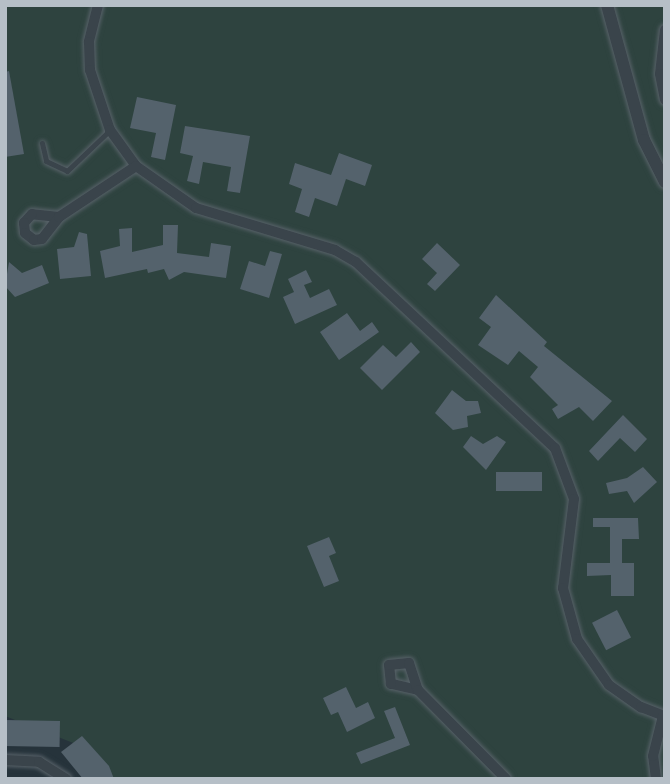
<!DOCTYPE html>
<html>
<head>
<meta charset="utf-8">
<style>
  body { margin:0 }
  #map { position:relative; width:670px; height:784px; overflow:hidden; background:#26333b; font-family:"Varela Round",sans-serif }
  div>[style] { position:absolute }
  .green>* { inset:0; background:#2e433f }
  .building>* { inset:0; background:#54626c; transform-origin:0 0 }
  .roads { filter:drop-shadow(0 0 2px #586269) drop-shadow(0 0 2px #586269) }
  .service>* { height:5px; margin:-2.5px; padding:0 2.5px; transform-origin:2.5px; border-radius:2.5px; background:#3a444b }
  .minor>* { height:10px; margin:-5px; padding:0 5px; transform-origin:5px; border-radius:5px; background:#3a444b }
  .tertiary>* { height:12px; margin:-6px; padding:0 6px; transform-origin:6px; border-radius:6px; background:#3a444b }
  span { translate:-50% -50%; white-space:nowrap; text-align:center; line-height:1.15; -webkit-text-stroke:6px #1f2930; paint-order:stroke }
  .frame { position:absolute; inset:0; border:7px solid #b6bfc7; pointer-events:none }
</style>
</head>
<body>
<div id="map">
  <div class="green">
    <div style="clip-path:polygon(5px 5px,665px 5px,665px 779px,106px 779px,96px 752px,5px 716px)"></div>
  </div>
  <div class="building">
    <div style="clip-path:polygon(9px 71px,24px 154px,5px 157px,5px 72px)"></div>
    <div style="clip-path:polygon(137px 97px,176px 105px,165px 160px,151px 157px,156px 133px,130px 128px)"></div>
    <div style="clip-path:polygon(185px 126px,250px 136px,240px 193px,227px 191px,231px 167px,203px 162px,199px 184px,187px 181px,193px 156px,180px 153px)"></div>
    <div style="clip-path:polygon(339px 153px,372px 165px,365px 186px,346px 179px,337px 206px,315px 198px,309px 217px,295px 212px,302px 189px,289px 184px,295px 163px,331px 175px)"></div>
    <div style="clip-path:polygon(163px 225px,178px 225px,177px 253px,209px 257px,211px 243px,231px 246px,226px 278px,184px 272px,169px 280px,164px 269px,148px 273px,147px 269px,105px 278px,100px 251px,120px 246px,119px 229px,132px 228px,132px 252px,163px 245px)"></div>
    <div style="clip-path:polygon(79px 232px,87px 234px,91px 276px,60px 279px,57px 249px,74px 247px)"></div>
    <div style="clip-path:polygon(437px 243px,460px 265px,435px 291px,427px 284px,437px 273px,422px 259px)"></div>
    <div style="clip-path:polygon(270px 251px,282px 254px,269px 298px,240px 289px,249px 261px,265px 266px)"></div>
    <div style="clip-path:polygon(9px 262px,22px 273px,42px 265px,49px 283px,15px 297px,5px 286px)"></div>
    <div style="clip-path:polygon(306px 270px,312px 282px,304px 285px,310px 298px,329px 289px,337px 305px,295px 324px,283px 297px,294px 292px,288px 279px)"></div>
    <div style="clip-path:polygon(496px 295px,547px 342px,544px 346px,612px 401px,593px 421px,579px 407px,558px 419px,552px 409px,558px 405px,530px 377px,538px 367px,519px 351px,508px 365px,478px 345px,491px 327px,479px 318px)"></div>
    <div style="clip-path:polygon(347px 313px,360px 331px,372px 322px,379px 332px,339px 360px,320px 332px)"></div>
    <div style="clip-path:polygon(411px 342px,420px 352px,382px 390px,360px 368px,383px 345px,396px 357px)"></div>
    <div style="clip-path:polygon(452px 390px,466px 401px,478px 401px,481px 413px,467px 416px,468px 427px,453px 430px,435px 413px)"></div>
    <div style="clip-path:polygon(623px 415px,647px 439px,635px 452px,620px 438px,598px 461px,589px 451px)"></div>
    <div style="clip-path:polygon(471px 436px,483px 444px,497px 436px,506px 442px,486px 470px,463px 447px)"></div>
    <div style="clip-path:polygon(643px 467px,657px 482px,634px 503px,627px 491px,609px 494px,606px 483px,627px 478px)"></div>
    <div style="left:542px;top:472px;width:19px;height:46px;rotate:90deg"></div>
    <div style="clip-path:polygon(593px 518px,638px 518px,639px 539px,622px 539px,622px 563px,634px 563px,634px 596px,611px 596px,611px 575px,587px 576px,587px 563px,610px 563px,610px 527px,593px 527px)"></div>
    <div style="clip-path:polygon(329px 537px,336px 553px,329px 556px,339px 581px,324px 587px,307px 546px)"></div>
    <div style="left:617px;top:610px;width:31px;height:28px;rotate:63deg"></div>
    <div style="clip-path:polygon(346px 687px,356px 708px,368px 702px,375px 718px,347px 732px,338px 712px,331px 715px,323px 698px)"></div>
    <div style="clip-path:polygon(395px 707px,410px 745px,361px 764px,356px 753px,395px 738px,384px 711px)"></div>
    <div style="left:5px;top:720px;width:55px;height:26px;rotate:1deg"></div>
    <div style="clip-path:polygon(82px 736px,109px 766px,114px 779px,83px 779px,61px 752px)"></div>
  </div>
  <div class="roads">
    <div class="service">
      <div style="left:42px;top:143px;width:18px;rotate:77deg"></div>
      <div style="left:46px;top:161px;width:23px;rotate:25deg"></div>
      <div style="left:67px;top:171px;width:59px;rotate:-43.6deg"></div>
    </div>
    <div class="minor">
      <div style="left:98px;top:5px;width:38px;rotate:104deg"></div>
      <div style="left:89px;top:42px;width:28px;rotate:88deg"></div>
      <div style="left:90px;top:70px;width:63px;rotate:71.6deg"></div>
      <div style="left:110px;top:130px;width:44px;rotate:54.2deg"></div>
      <div style="left:136px;top:166px;width:73px;rotate:35deg"></div>
      <div style="left:196px;top:208px;width:145px;rotate:16.8deg"></div>
      <div style="left:335px;top:250px;width:24px;rotate:30deg"></div>
      <div style="left:356px;top:262px;width:272px;rotate:43.1deg"></div>
      <div style="left:555px;top:448px;width:54px;rotate:69.6deg"></div>
      <div style="left:574px;top:499px;width:90px;rotate:97deg"></div>
      <div style="left:563px;top:588px;width:53px;rotate:74.6deg"></div>
      <div style="left:577px;top:639px;width:56px;rotate:55.2deg"></div>
      <div style="left:609px;top:685px;width:39px;rotate:35deg"></div>
      <div style="left:641px;top:707px;width:26px;rotate:21deg"></div>
      <div style="left:665px;top:30px;width:44px;rotate:96.5deg"></div>
      <div style="left:660px;top:74px;width:26px;rotate:79deg"></div>
      <div style="left:59px;top:217px;width:27px;rotate:-174deg"></div>
      <div style="left:32px;top:214px;width:12px;rotate:132deg"></div>
      <div style="left:24px;top:223px;width:10px;rotate:84deg"></div>
      <div style="left:25px;top:233px;width:11px;rotate:38deg"></div>
      <div style="left:34px;top:240px;width:8px;rotate:-7deg"></div>
      <div style="left:42px;top:239px;width:28px;rotate:-52deg"></div>
      <div style="left:59px;top:217px;width:92px;rotate:-33.5deg"></div>
      <div style="left:418px;top:690px;width:28px;rotate:-167deg"></div>
      <div style="left:391px;top:684px;width:19px;rotate:-96deg"></div>
      <div style="left:389px;top:665px;width:20px;rotate:-6deg"></div>
      <div style="left:409px;top:663px;width:28px;rotate:72deg"></div>
      <div style="left:418px;top:690px;width:125px;rotate:45.3deg"></div>
      <div style="left:5px;top:760px;width:34px;rotate:3deg"></div>
      <div style="left:39px;top:762px;width:32px;rotate:32deg"></div>
      <div style="left:656px;top:779px;width:23px;rotate:-97deg"></div>
      <div style="left:653px;top:756px;width:41px;rotate:-76deg"></div>
    </div>
    <div class="tertiary">
      <div style="left:607px;top:5px;width:140px;rotate:74.7deg"></div>
      <div style="left:644px;top:140px;width:47px;rotate:63.4deg"></div>
    </div>
  </div>
  <div class="frame"></div>
</div>
</body>
</html>
